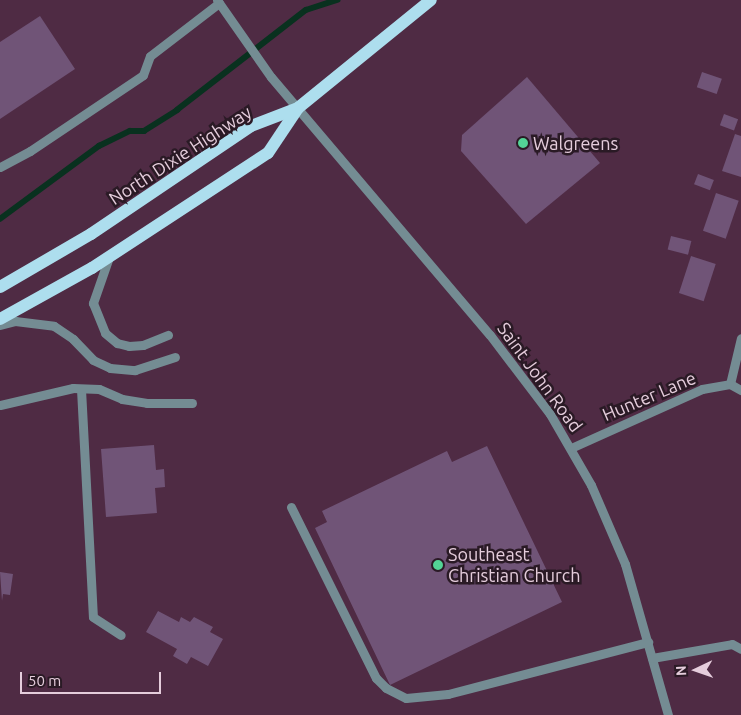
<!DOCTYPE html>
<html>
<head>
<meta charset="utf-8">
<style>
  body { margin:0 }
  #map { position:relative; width:741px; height:715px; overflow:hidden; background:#4f2b44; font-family:Ubuntu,sans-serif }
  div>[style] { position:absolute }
  .stream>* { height:5.5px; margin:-2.75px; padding:0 2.75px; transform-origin:2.75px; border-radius:2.75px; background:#09311f }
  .building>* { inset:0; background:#705477; transform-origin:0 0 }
  .minor>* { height:9px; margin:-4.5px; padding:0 4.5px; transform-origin:4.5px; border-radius:4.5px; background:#748c93 }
  .major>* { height:12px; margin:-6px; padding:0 6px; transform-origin:6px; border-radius:6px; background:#addeee }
  .dots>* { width:14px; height:14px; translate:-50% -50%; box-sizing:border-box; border:2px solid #2a1a25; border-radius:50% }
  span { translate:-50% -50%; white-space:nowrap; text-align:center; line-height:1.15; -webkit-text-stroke:5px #2a1a25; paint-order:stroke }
  .poi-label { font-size:18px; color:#e5cddc }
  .left { translate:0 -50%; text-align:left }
  .street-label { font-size:18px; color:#e5cddc }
  .north { position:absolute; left:671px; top:645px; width:50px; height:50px; -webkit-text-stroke:4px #2a1a25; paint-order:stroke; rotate:267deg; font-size:14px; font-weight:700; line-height:20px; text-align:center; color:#e5cddc }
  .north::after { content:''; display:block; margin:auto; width:18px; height:22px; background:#e5cddc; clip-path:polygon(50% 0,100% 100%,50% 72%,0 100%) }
  .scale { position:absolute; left:20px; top:672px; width:141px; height:22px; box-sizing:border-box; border:2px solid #e5cddc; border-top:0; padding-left:6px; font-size:15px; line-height:18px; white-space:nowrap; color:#e5cddc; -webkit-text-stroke:4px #2a1a25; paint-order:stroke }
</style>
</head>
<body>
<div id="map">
  <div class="stream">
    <div style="left:0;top:219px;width:123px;rotate:-36.4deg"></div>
    <div style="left:99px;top:146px;width:34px;rotate:-26deg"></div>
    <div style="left:130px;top:131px;width:14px"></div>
    <div style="left:144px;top:131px;width:39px;rotate:-32deg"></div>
    <div style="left:177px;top:110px;width:163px;rotate:-37.8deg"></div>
    <div style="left:306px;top:10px;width:33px;rotate:-18deg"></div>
  </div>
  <div class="building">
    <div style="clip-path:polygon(40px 16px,75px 69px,0 119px,0 42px)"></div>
    <div style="left:702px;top:72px;width:21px;height:16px;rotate:19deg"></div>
    <div style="clip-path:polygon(527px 77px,600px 163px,526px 224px,461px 151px,462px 135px)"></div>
    <div style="left:724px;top:114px;width:15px;height:12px;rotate:20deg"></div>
    <div style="clip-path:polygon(735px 134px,741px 136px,741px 177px,722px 171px)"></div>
    <div style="left:698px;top:174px;width:17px;height:11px;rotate:21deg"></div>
    <div style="left:716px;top:193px;width:24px;height:40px;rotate:19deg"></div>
    <div style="left:671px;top:236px;width:21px;height:14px;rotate:14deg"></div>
    <div style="left:691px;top:256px;width:26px;height:39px;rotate:18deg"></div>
    <div style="clip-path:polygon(154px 445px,156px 470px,164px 469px,165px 487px,155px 488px,157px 513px,106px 517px,101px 449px)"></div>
    <div style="clip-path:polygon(487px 446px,562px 602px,390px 685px,315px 528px,327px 522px,322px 511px,447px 451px,452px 462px)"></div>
    <div style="clip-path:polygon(0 572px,13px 574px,10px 595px,3px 594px,2px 601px)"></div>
    <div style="clip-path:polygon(158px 611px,179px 622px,181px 617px,190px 622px,194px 617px,213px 627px,210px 632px,223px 639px,208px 666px,191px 657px,187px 664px,173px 656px,177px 649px,146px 632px)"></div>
  </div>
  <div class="minor">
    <div style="left:217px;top:0;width:94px;rotate:55deg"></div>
    <div style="left:271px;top:77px;width:338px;rotate:49.7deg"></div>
    <div style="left:490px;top:335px;width:99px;rotate:52.8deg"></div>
    <div style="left:550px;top:414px;width:82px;rotate:60deg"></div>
    <div style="left:591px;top:485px;width:86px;rotate:66.7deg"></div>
    <div style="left:625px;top:564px;width:157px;rotate:74.1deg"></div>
    <div style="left:0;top:167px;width:34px;rotate:-28deg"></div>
    <div style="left:30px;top:151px;width:136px;rotate:-33.9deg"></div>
    <div style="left:143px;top:75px;width:20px;rotate:-70deg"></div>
    <div style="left:150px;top:56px;width:87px;rotate:-37.5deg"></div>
    <div style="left:109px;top:257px;width:49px;rotate:109.2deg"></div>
    <div style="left:93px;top:303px;width:32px;rotate:68deg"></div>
    <div style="left:105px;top:333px;width:16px;rotate:40deg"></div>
    <div style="left:117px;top:343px;width:12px;rotate:14deg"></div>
    <div style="left:129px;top:346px;width:14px;rotate:-4deg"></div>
    <div style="left:143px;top:345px;width:27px;rotate:-22deg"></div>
    <div style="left:0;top:325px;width:16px;rotate:-15deg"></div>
    <div style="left:15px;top:321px;width:39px;rotate:7deg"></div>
    <div style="left:54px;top:326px;width:23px;rotate:34deg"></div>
    <div style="left:73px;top:339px;width:29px;rotate:46deg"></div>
    <div style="left:93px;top:360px;width:19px;rotate:25deg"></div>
    <div style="left:110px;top:368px;width:25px;rotate:5deg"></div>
    <div style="left:135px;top:370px;width:42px;rotate:-18deg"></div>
    <div style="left:730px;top:384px;width:47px;rotate:-76.6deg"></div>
    <div style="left:81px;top:389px;width:228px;rotate:87deg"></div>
    <div style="left:93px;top:617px;width:33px;rotate:33deg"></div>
    <div style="left:0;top:405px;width:75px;rotate:-13.1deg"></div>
    <div style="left:73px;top:388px;width:26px;rotate:2deg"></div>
    <div style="left:99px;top:389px;width:25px;rotate:23deg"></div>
    <div style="left:122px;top:399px;width:25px;rotate:9deg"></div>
    <div style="left:147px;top:403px;width:45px"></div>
    <div style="left:571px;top:448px;width:144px;rotate:-24.2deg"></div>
    <div style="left:702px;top:389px;width:28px;rotate:-10deg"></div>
    <div style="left:730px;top:384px;width:13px;rotate:29deg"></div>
    <div style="left:291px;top:507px;width:191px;rotate:63.6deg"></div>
    <div style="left:376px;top:678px;width:14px;rotate:45deg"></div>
    <div style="left:386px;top:688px;width:22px;rotate:27deg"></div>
    <div style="left:406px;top:698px;width:42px;rotate:-5.4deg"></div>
    <div style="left:448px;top:694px;width:207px;rotate:-14.6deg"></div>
    <div style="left:652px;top:658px;width:81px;rotate:-9.9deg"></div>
    <div style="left:732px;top:644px;width:10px;rotate:29deg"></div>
  </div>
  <div class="major">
    <div style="left:0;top:287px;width:105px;rotate:-30.2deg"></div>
    <div style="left:91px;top:234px;width:193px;rotate:-34deg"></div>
    <div style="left:251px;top:126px;width:50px;rotate:-21deg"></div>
    <div style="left:0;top:319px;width:105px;rotate:-29deg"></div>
    <div style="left:92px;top:268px;width:210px;rotate:-33.2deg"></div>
    <div style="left:268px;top:153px;width:54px;rotate:-56.3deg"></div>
    <div style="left:298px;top:108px;width:171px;rotate:-39.1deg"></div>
  </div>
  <div class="dots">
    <div style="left:523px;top:143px;background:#53d396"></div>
    <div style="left:438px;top:565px;background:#53d396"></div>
  </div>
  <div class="poi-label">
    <span class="left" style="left:533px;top:143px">Walgreens</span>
    <span class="left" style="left:448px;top:565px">Southeast<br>Christian Church</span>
  </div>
  <div class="street-label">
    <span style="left:180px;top:155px;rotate:-33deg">North Dixie Highway</span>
    <span style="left:540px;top:377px;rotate:54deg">Saint John Road</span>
    <span style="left:649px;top:396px;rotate:-23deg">Hunter Lane</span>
  </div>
  <div class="north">N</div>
  <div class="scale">50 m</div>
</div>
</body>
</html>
